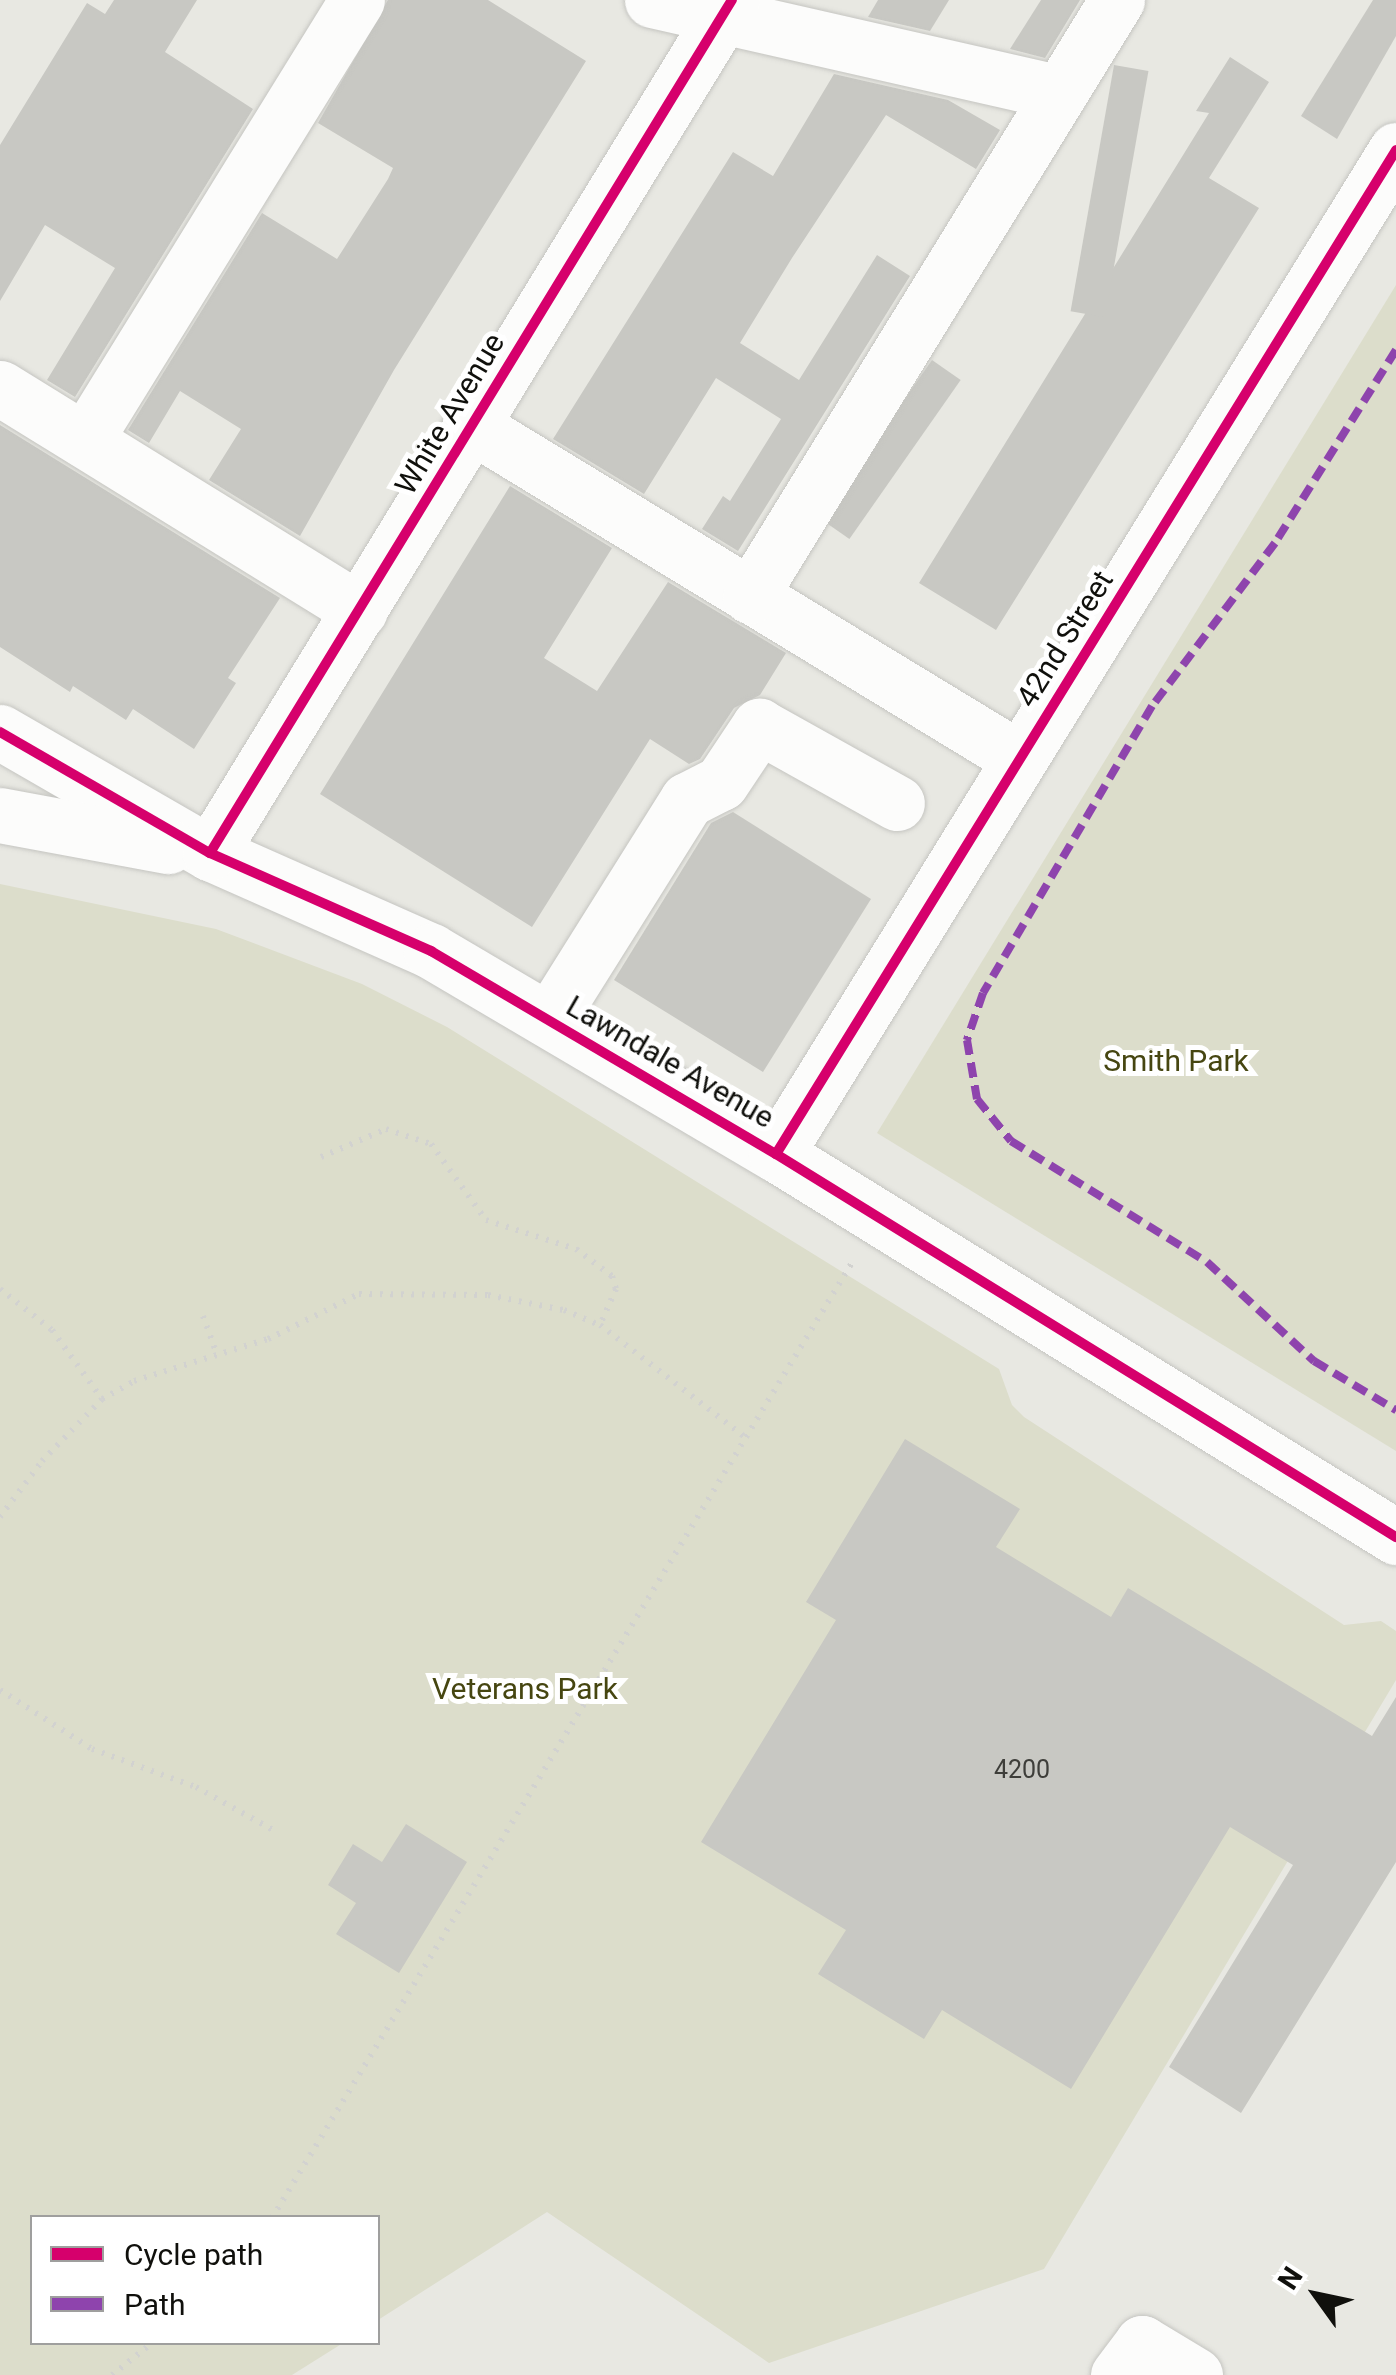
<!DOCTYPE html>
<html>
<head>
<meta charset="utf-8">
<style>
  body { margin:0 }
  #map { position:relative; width:1396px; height:2375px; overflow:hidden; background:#e8e8e2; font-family:Roboto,sans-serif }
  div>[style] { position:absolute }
  .green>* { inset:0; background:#dcddcb }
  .building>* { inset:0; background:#c8c8c3; transform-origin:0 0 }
  .path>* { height:6px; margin-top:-3px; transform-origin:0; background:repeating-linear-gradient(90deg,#d2d2d0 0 2.5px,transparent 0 10.5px) }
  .roads { filter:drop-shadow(0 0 2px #c5c5c1) drop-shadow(0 0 2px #c5c5c1) }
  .minor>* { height:55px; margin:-27.5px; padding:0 27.5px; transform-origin:27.5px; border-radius:27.5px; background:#fcfcfb }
  .quiet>* { height:8px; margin-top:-4px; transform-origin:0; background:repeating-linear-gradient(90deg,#8e44ad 0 15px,transparent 0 23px) }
  .cycleway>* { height:10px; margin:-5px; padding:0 5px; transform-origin:5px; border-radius:5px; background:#d6006c }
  span { translate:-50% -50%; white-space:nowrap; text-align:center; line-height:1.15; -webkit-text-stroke:10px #fff; paint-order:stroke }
  .number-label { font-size:25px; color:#3e3e3a }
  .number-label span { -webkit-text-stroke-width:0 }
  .street-label { font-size:30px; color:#10100c }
  .park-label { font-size:30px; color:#464611 }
  .legend { position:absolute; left:30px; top:2215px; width:350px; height:130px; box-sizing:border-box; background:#fff; border:2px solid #9f9f9e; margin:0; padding:12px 18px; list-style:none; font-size:30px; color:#10100c }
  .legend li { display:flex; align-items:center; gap:20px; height:50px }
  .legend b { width:50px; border:2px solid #9f9f9e }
  .north { position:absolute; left:1266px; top:2245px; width:100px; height:100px; -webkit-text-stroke:8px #fff; paint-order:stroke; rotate:303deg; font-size:28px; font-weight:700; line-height:40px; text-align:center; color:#10100c }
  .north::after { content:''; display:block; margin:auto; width:35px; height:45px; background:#10100c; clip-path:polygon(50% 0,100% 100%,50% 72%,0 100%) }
</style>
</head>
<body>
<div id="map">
  <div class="green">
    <div style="clip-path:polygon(1396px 285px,1396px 1451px,877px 1133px)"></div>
    <div style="clip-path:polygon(0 884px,216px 929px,362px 984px,447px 1027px,999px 1369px,1012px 1405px,1024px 1417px,1344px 1625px,1381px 1621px,1396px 1631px,1396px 1680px,1044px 2269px,769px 2363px,547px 2212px,378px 2320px,378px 2218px,32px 2218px,32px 2342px,343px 2343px,292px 2375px,0 2375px)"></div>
  </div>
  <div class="building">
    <div style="clip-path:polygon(114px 0,197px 0,165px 52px,253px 109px,75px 397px,47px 380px,115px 268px,45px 225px,0 301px,0 145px,87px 3px,105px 14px)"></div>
    <div style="clip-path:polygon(388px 0,488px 0,586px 61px,394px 370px,300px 536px,209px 480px,241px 429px,180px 391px,149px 443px,128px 430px,262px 213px,337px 259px,388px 179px,393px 168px,318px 123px)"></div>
    <div style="clip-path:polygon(878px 0,949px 0,930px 31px,868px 17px)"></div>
    <div style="clip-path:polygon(1041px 0,1080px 0,1045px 58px,1010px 49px)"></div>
    <div style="clip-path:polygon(1373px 0,1396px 0,1396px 36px,1337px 139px,1301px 116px)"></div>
    <div style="clip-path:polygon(1230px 57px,1269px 82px,1209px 178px,1259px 208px,996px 630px,919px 583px,1209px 113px,1196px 111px)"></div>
    <div style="left:1114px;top:65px;width:35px;height:250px;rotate:10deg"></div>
    <div style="clip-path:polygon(834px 74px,948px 100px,1000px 130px,976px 169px,886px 115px,792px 258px,740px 343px,799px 380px,877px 255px,910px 276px,738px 551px,702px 529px,723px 496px,730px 501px,781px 419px,716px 378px,644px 494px,553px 439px,733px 152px,773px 176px)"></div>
    <div style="left:932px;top:360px;width:35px;height:194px;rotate:35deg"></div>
    <div style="clip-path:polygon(0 425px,280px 598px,228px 678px,236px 683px,194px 749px,133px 709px,126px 720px,73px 686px,70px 692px,0 647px)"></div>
    <div style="clip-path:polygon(510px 486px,612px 548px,544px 658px,597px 691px,668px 582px,786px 653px,760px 695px,734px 708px,700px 759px,689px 764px,650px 739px,532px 927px,320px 794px)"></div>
    <div style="clip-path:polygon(733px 812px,871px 899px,763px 1072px,614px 980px,711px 823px)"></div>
    <div style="clip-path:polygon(905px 1439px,1020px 1509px,996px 1547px,1111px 1617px,1128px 1588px,1372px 1736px,1396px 1697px,1396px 1862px,1241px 2113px,1169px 2067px,1293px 1865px,1230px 1827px,1071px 2089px,942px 2010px,924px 2039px,818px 1974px,846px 1930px,701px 1842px,836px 1620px,806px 1602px)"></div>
    <div style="clip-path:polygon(406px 1824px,467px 1862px,399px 1973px,336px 1934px,356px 1903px,328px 1885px,353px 1844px,382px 1862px)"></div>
  </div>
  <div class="path">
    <div style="left:321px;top:1157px;width:71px;rotate:-23.3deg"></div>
    <div style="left:386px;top:1129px;width:47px;rotate:18.4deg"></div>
    <div style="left:431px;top:1144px;width:94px;rotate:54.1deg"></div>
    <div style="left:486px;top:1220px;width:95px;rotate:17.9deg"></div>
    <div style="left:576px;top:1249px;width:45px;rotate:36.9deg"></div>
    <div style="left:612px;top:1276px;width:14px;rotate:73deg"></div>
    <div style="left:616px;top:1289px;width:39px;rotate:114deg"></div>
    <div style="left:0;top:1289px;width:66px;rotate:38.3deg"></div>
    <div style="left:52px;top:1330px;width:85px;rotate:54.1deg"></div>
    <div style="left:203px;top:1316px;width:38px;rotate:70deg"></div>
    <div style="left:0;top:1517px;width:70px;rotate:-53.1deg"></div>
    <div style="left:42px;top:1461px;width:86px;rotate:-45.9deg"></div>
    <div style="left:102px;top:1399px;width:37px;rotate:-29deg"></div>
    <div style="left:134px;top:1381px;width:140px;rotate:-17.4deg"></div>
    <div style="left:268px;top:1339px;width:102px;rotate:-26.3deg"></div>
    <div style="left:359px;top:1294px;width:129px;rotate:0.4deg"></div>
    <div style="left:488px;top:1295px;width:77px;rotate:11.2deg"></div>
    <div style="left:564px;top:1310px;width:39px;rotate:23deg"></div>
    <div style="left:600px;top:1325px;width:185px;rotate:37.7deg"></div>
    <div style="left:0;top:1690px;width:109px;rotate:32.7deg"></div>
    <div style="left:92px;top:1749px;width:111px;rotate:20.1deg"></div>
    <div style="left:196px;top:1787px;width:88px;rotate:29.2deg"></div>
    <div style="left:272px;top:2218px;width:1120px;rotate:-58.74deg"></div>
    <div style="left:112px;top:2375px;width:53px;rotate:-38.8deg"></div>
  </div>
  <div class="roads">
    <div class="minor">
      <div style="left:652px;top:0;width:418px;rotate:12.8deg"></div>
      <div style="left:0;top:388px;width:423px;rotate:31.7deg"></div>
      <div style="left:472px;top:426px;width:641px;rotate:31.29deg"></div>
      <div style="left:85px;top:440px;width:517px;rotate:-58.28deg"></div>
      <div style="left:750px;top:596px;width:700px;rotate:-58.38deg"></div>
      <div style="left:0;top:732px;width:242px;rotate:30deg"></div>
      <div style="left:210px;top:853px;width:242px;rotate:23.9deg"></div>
      <div style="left:431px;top:951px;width:400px;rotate:30.5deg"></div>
      <div style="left:776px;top:1154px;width:729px;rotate:31.71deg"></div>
      <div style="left:0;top:815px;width:171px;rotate:10.5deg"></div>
      <div style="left:210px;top:853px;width:1000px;rotate:-58.54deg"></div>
      <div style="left:549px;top:1020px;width:260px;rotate:-57.9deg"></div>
      <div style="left:687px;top:800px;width:38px;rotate:-27deg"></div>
      <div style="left:721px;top:783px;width:69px;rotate:-56.3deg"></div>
      <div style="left:759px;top:726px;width:158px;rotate:29.2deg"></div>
      <div style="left:776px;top:1154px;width:1180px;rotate:-58.3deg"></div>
      <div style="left:1118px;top:2375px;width:40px;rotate:-53deg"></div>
      <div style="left:1142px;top:2343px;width:62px;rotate:31.1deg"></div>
    </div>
  </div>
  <div class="quiet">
    <div style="left:1396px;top:350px;width:228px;rotate:122.1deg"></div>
    <div style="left:1275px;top:543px;width:204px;rotate:127deg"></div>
    <div style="left:1152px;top:706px;width:333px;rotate:120.5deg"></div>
    <div style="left:983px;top:993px;width:50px;rotate:108.8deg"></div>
    <div style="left:967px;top:1040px;width:60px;rotate:80.4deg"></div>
    <div style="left:977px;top:1099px;width:54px;rotate:51deg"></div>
    <div style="left:1011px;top:1141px;width:230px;rotate:31.7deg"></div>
    <div style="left:1207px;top:1262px;width:146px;rotate:42.8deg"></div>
    <div style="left:1314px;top:1361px;width:96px;rotate:30.9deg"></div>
  </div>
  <div class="cycleway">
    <div style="left:0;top:732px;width:242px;rotate:30deg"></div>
    <div style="left:210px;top:853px;width:242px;rotate:23.9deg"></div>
    <div style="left:431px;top:951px;width:400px;rotate:30.5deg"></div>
    <div style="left:776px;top:1154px;width:729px;rotate:31.71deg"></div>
    <div style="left:210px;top:853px;width:1000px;rotate:-58.54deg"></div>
    <div style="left:776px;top:1154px;width:1180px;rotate:-58.3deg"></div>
  </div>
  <div class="number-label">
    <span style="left:1022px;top:1770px">4200</span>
  </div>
  <div class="street-label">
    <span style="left:450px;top:414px;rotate:-59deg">White Avenue</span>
    <span style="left:1065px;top:639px;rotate:-58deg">42nd Street</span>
    <span style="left:670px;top:1062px;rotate:30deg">Lawndale Avenue</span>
  </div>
  <div class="park-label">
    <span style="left:1176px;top:1061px">Smith Park</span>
    <span style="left:525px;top:1689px">Veterans Park</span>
  </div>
  <ul class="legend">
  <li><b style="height:12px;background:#d6006c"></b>Cycle path</li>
  <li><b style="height:12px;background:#8e44ad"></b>Path</li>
  </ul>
  <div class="north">N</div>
</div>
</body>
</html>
